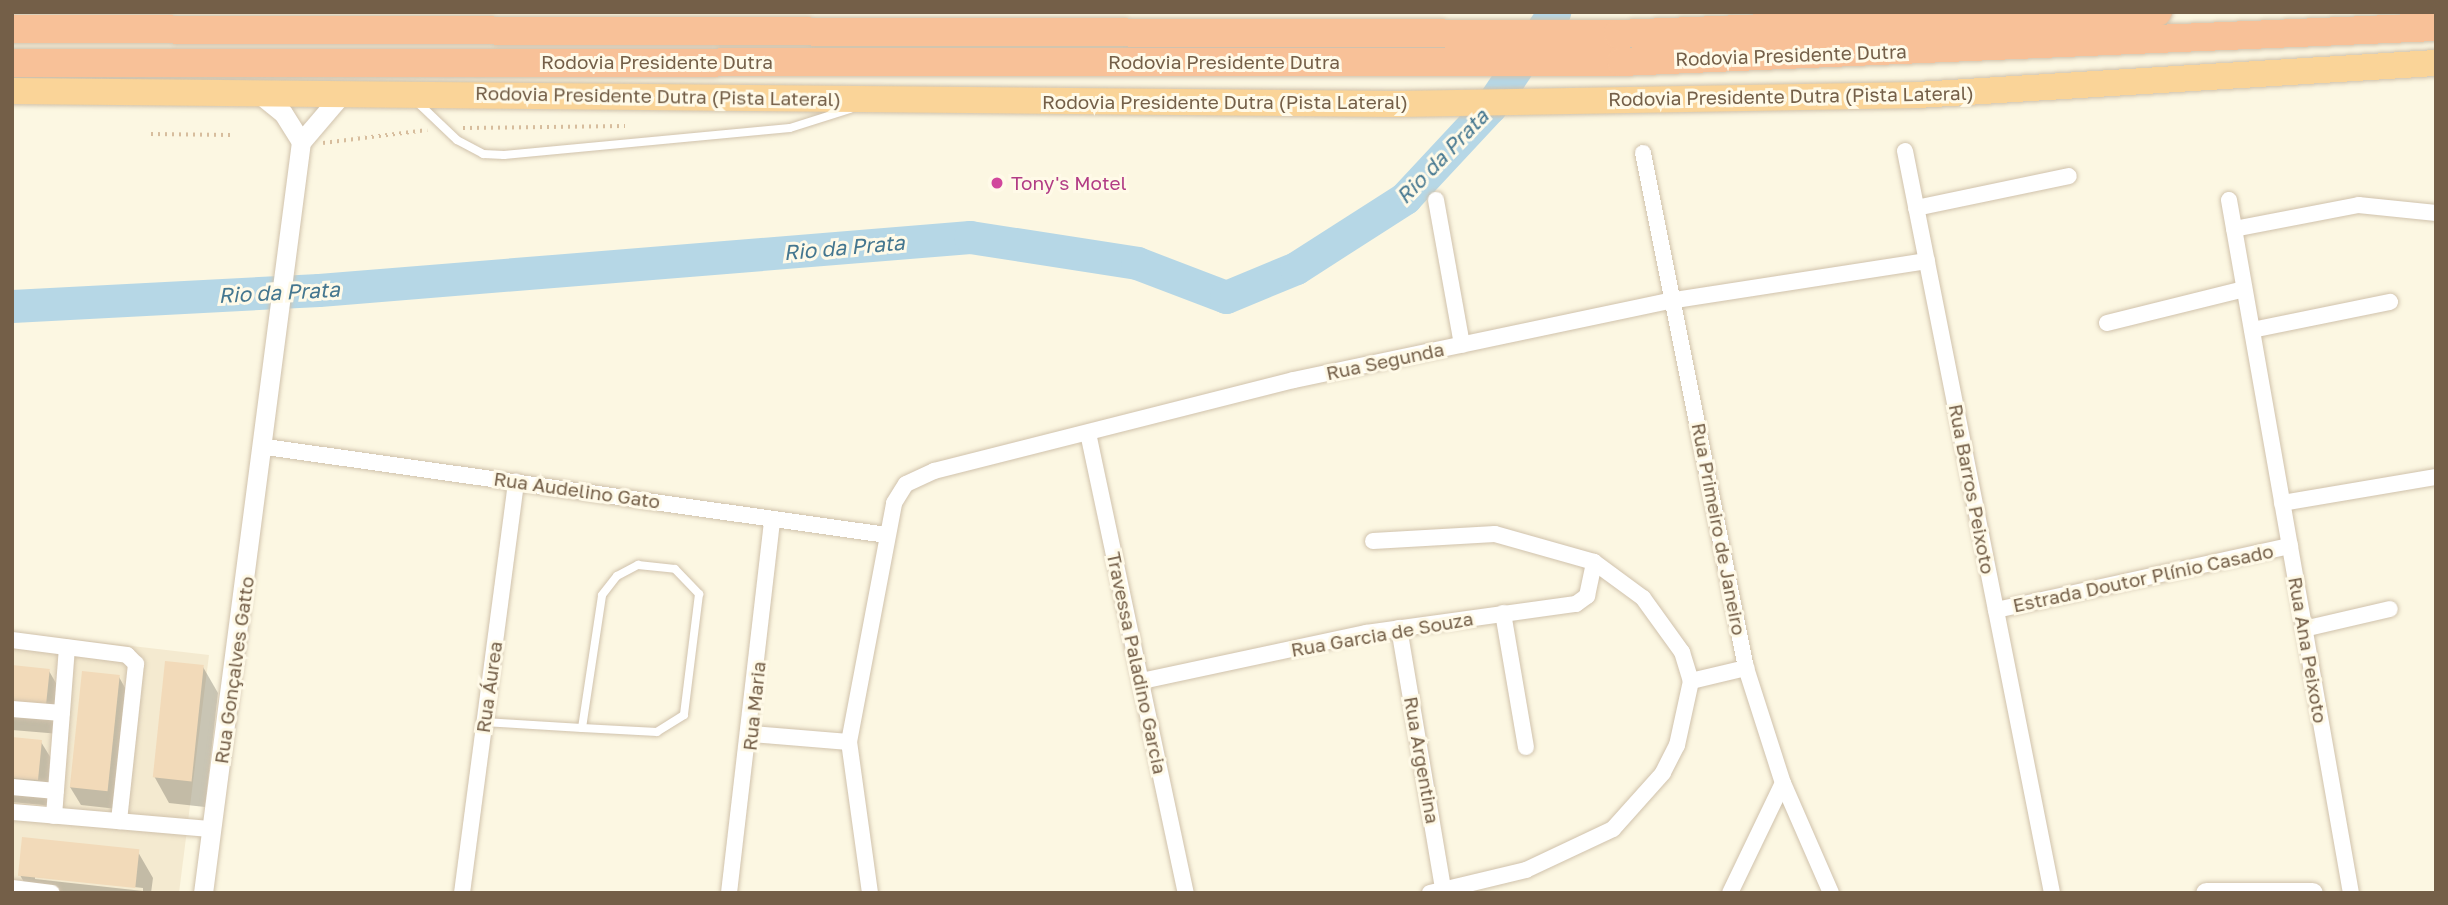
<!DOCTYPE html>
<html>
<head>
<meta charset="utf-8">
<style>
  body { margin:0 }
  #map { position:relative; width:2448px; height:905px; overflow:hidden; background:#fcf7e2; font-family:"Golos Text",sans-serif }
  div>[style] { position:absolute }
  .residential>* { inset:0; background:#f4ead0 }
  .shadow>* { inset:0; background:#0003 }
  .river>* { height:33px; margin:-16.5px; padding:0 16.5px; transform-origin:16.5px; border-radius:16.5px; background:#b6d7e6 }
  .building>* { inset:0; background:#f2dab9; transform-origin:0 0 }
  .path>* { height:3.5px; margin-top:-1.75px; transform-origin:0; background:repeating-linear-gradient(90deg,#d7bd9d 0 2px,transparent 0 7px) }
  .roads { filter:drop-shadow(0 0 2px #d0c2ac) drop-shadow(0 0 2px #d0c2ac) }
  .service>* { height:8px; margin:-4px; padding:0 4px; transform-origin:4px; border-radius:4px; background:#fff }
  .minor>* { height:16px; margin:-8px; padding:0 8px; transform-origin:8px; border-radius:8px; background:#fff }
  .tertiary>* { height:19px; margin:-9.5px; padding:0 9.5px; transform-origin:9.5px; border-radius:9.5px; background:#fff }
  .secondary>* { height:21px; margin:-10.5px; padding:0 10.5px; transform-origin:10.5px; border-radius:10.5px; background:#fff }
  .trunk>* { height:26px; margin:-13px; padding:0 13px; transform-origin:13px; border-radius:13px; background:#fad498 }
  .motorway>* { height:28px; margin:-14px; padding:0 14px; transform-origin:14px; border-radius:14px; background:#f8c198 }
  .dots>* { width:19px; height:19px; translate:-50% -50%; box-sizing:border-box; border:4px solid #fffae8; border-radius:50% }
  span { translate:-50% -50%; white-space:nowrap; text-align:center; line-height:1.15; -webkit-text-stroke:6px #fffae8; paint-order:stroke }
  .street-label { font-size:19px; color:#745f48 }
  .hotel-label { font-size:19px; color:#b23c85 }
  .left { translate:0 -50%; text-align:left }
  .water-label { font-size:21px; color:#44768f; font-style:italic }
  .frame { position:absolute; inset:0; border:14px solid #745f48; pointer-events:none }
</style>
</head>
<body>
<div id="map">
  <div class="residential">
    <div style="clip-path:polygon(12px 632px,209px 655px,179px 893px,12px 893px)"></div>
  </div>
  <div class="shadow">
    <div style="clip-path:polygon(12px 667px,49px 671px,64px 697px,60px 734px,12px 730px)"></div>
    <div style="clip-path:polygon(203px 667px,218px 693px,205px 807px,169px 803px,154px 776px)"></div>
    <div style="clip-path:polygon(119px 677px,129px 695px,117px 809px,81px 805px,70px 787px)"></div>
    <div style="clip-path:polygon(12px 739px,41px 742px,57px 768px,53px 806px,12px 802px)"></div>
    <div style="clip-path:polygon(evenodd,138px 852px,153px 878px,151px 893px,30px 893px,20px 875px,138px 852px,35px 876px,143px 888px,143px 891px,35px 879px,35px 876px)"></div>
  </div>
  <div class="river">
    <div style="left:12px;top:306px;width:307px;rotate:-3deg"></div>
    <div style="left:319px;top:290px;width:653px;rotate:-4.65deg"></div>
    <div style="left:970px;top:237px;width:169px;rotate:8.8deg"></div>
    <div style="left:1137px;top:263px;width:95px;rotate:20.9deg"></div>
    <div style="left:1226px;top:297px;width:76px;rotate:-22.5deg"></div>
    <div style="left:1296px;top:268px;width:130px;rotate:-32.7deg"></div>
    <div style="left:1405px;top:198px;width:125px;rotate:-47deg"></div>
    <div style="left:1490px;top:107px;width:115px;rotate:-56deg"></div>
  </div>
  <div class="building">
    <div style="left:165px;top:661px;width:39px;height:117px;rotate:6deg"></div>
    <div style="left:12px;top:665px;width:38px;height:40px;rotate:6deg"></div>
    <div style="left:82px;top:671px;width:38px;height:117px;rotate:6deg"></div>
    <div style="clip-path:polygon(12px 737px,42px 740px,38px 780px,12px 778px)"></div>
    <div style="left:22px;top:837px;width:118px;height:39px;rotate:6deg"></div>
  </div>
  <div class="path">
    <div style="left:463px;top:128px;width:162px;rotate:-0.7deg"></div>
    <div style="left:151px;top:134px;width:80px;rotate:0.7deg"></div>
    <div style="left:323px;top:143px;width:105px;rotate:-7.1deg"></div>
  </div>
  <div class="roads">
    <div class="service">
      <div style="left:415px;top:100px;width:58px;rotate:43.6deg"></div>
      <div style="left:457px;top:140px;width:30px;rotate:28deg"></div>
      <div style="left:483px;top:154px;width:21px;rotate:3deg"></div>
      <div style="left:504px;top:155px;width:287px;rotate:-5.4deg"></div>
      <div style="left:790px;top:128px;width:63px;rotate:-17.6deg"></div>
      <div style="left:638px;top:565px;width:37px;rotate:6deg"></div>
      <div style="left:675px;top:569px;width:35px;rotate:46deg"></div>
      <div style="left:699px;top:594px;width:122px;rotate:97.1deg"></div>
      <div style="left:684px;top:715px;width:32px;rotate:148deg"></div>
      <div style="left:657px;top:732px;width:75px;rotate:-176.9deg"></div>
      <div style="left:582px;top:728px;width:134px;rotate:-81.4deg"></div>
      <div style="left:602px;top:595px;width:24px;rotate:-52deg"></div>
      <div style="left:617px;top:576px;width:24px;rotate:-28deg"></div>
      <div style="left:484px;top:722px;width:98px;rotate:3.5deg"></div>
    </div>
    <div class="minor">
      <div style="left:1905px;top:151px;width:756px;rotate:78.79deg"></div>
      <div style="left:1643px;top:153px;width:525px;rotate:78.69deg"></div>
      <div style="left:1746px;top:668px;width:121px;rotate:72.2deg"></div>
      <div style="left:1783px;top:783px;width:120px;rotate:66.4deg"></div>
      <div style="left:1436px;top:200px;width:147px;rotate:79.8deg"></div>
      <div style="left:2229px;top:200px;width:704px;rotate:80.02deg"></div>
      <div style="left:1916px;top:208px;width:156px;rotate:-11.8deg"></div>
      <div style="left:2234px;top:229px;width:127px;rotate:-10.9deg"></div>
      <div style="left:2359px;top:205px;width:77px;rotate:5.9deg"></div>
      <div style="left:2107px;top:323px;width:141px;rotate:-13.9deg"></div>
      <div style="left:2252px;top:330px;width:141px;rotate:-11.5deg"></div>
      <div style="left:1088px;top:433px;width:470px;rotate:78deg"></div>
      <div style="left:266px;top:447px;width:627px;rotate:8.07deg"></div>
      <div style="left:2282px;top:503px;width:156px;rotate:-9.6deg"></div>
      <div style="left:1373px;top:541px;width:122px;rotate:-3.3deg"></div>
      <div style="left:1495px;top:534px;width:103px;rotate:15.8deg"></div>
      <div style="left:1594px;top:562px;width:61px;rotate:36.3deg"></div>
      <div style="left:1643px;top:598px;width:67px;rotate:54.2deg"></div>
      <div style="left:1682px;top:652px;width:30px;rotate:73deg"></div>
      <div style="left:1691px;top:681px;width:66px;rotate:102.3deg"></div>
      <div style="left:1677px;top:745px;width:31px;rotate:117deg"></div>
      <div style="left:1663px;top:773px;width:75px;rotate:131.8deg"></div>
      <div style="left:1613px;top:829px;width:96px;rotate:154.8deg"></div>
      <div style="left:1526px;top:870px;width:99px;rotate:166.5deg"></div>
      <div style="left:1996px;top:610px;width:301px;rotate:-12.3deg"></div>
      <div style="left:1503px;top:613px;width:136px;rotate:80.3deg"></div>
      <div style="left:1399px;top:628px;width:269px;rotate:80.4deg"></div>
      <div style="left:2304px;top:629px;width:88px;rotate:-13.1deg"></div>
      <div style="left:12px;top:640px;width:116px;rotate:7.4deg"></div>
      <div style="left:127px;top:655px;width:13px;rotate:45deg"></div>
      <div style="left:136px;top:664px;width:158px;rotate:96.2deg"></div>
      <div style="left:1142px;top:681px;width:229px;rotate:-12.1deg"></div>
      <div style="left:1366px;top:633px;width:212px;rotate:-7.9deg"></div>
      <div style="left:1576px;top:604px;width:14px;rotate:-36deg"></div>
      <div style="left:1587px;top:596px;width:35px;rotate:-78deg"></div>
      <div style="left:1691px;top:681px;width:57px;rotate:-13.3deg"></div>
      <div style="left:12px;top:709px;width:50px;rotate:4.6deg"></div>
      <div style="left:752px;top:734px;width:97px;rotate:4.7deg"></div>
      <div style="left:12px;top:787px;width:44px;rotate:5.2deg"></div>
      <div style="left:12px;top:812px;width:199px;rotate:4.9deg"></div>
      <div style="left:54px;top:816px;width:169px;rotate:-85.6deg"></div>
      <div style="left:12px;top:888px;width:40px;rotate:7.1deg"></div>
      <div style="left:462px;top:893px;width:415px;rotate:-82.5deg"></div>
      <div style="left:729px;top:893px;width:376px;rotate:-83.4deg"></div>
      <div style="left:870px;top:893px;width:152px;rotate:-97.9deg"></div>
      <div style="left:849px;top:742px;width:243px;rotate:-79.3deg"></div>
      <div style="left:894px;top:503px;width:22px;rotate:-58deg"></div>
      <div style="left:906px;top:484px;width:31px;rotate:-25deg"></div>
      <div style="left:934px;top:471px;width:371px;rotate:-14.2deg"></div>
      <div style="left:1294px;top:380px;width:389px;rotate:-11.9deg"></div>
      <div style="left:1675px;top:300px;width:255px;rotate:-8.8deg"></div>
      <div style="left:1730px;top:893px;width:122px;rotate:-64.3deg"></div>
    </div>
    <div class="tertiary">
      <div style="left:257px;top:92px;width:33px;rotate:39deg"></div>
      <div style="left:283px;top:113px;width:34px;rotate:58deg"></div>
      <div style="left:203px;top:893px;width:757px;rotate:-82.57deg"></div>
      <div style="left:301px;top:142px;width:63px;rotate:-49.5deg"></div>
    </div>
    <div class="secondary">
      <div style="left:2206px;top:893px;width:106px"></div>
    </div>
    <div class="trunk">
      <div style="left:12px;top:91px;width:1385px;rotate:0.54deg"></div>
      <div style="left:1397px;top:104px;width:521px;rotate:-0.99deg"></div>
      <div style="left:1918px;top:95px;width:519px;rotate:-3.54deg"></div>
    </div>
    <div class="motorway">
      <div style="left:12px;top:29px;width:1606px;rotate:0.18deg"></div>
      <div style="left:1618px;top:34px;width:540px;rotate:-2.33deg"></div>
      <div style="left:12px;top:63px;width:1609px;rotate:-0.04deg"></div>
      <div style="left:1621px;top:62px;width:816px;rotate:-2.46deg"></div>
    </div>
  </div>
  <div class="dots">
    <div style="left:997px;top:183px;background:#d1479c"></div>
  </div>
  <div class="street-label">
    <span style="left:1791px;top:55px;rotate:-2deg">Rodovia Presidente Dutra</span>
    <span style="left:657px;top:62px">Rodovia Presidente Dutra</span>
    <span style="left:1224px;top:62px">Rodovia Presidente Dutra</span>
    <span style="left:658px;top:96px;rotate:1deg">Rodovia Presidente Dutra (Pista Lateral)</span>
    <span style="left:1791px;top:96px;rotate:-1deg">Rodovia Presidente Dutra (Pista Lateral)</span>
    <span style="left:1225px;top:102px">Rodovia Presidente Dutra (Pista Lateral)</span>
    <span style="left:1385px;top:361px;rotate:-12deg">Rua Segunda</span>
    <span style="left:1972px;top:489px;rotate:79deg">Rua Barros Peixoto</span>
    <span style="left:577px;top:490px;rotate:8deg">Rua Audelino Gato</span>
    <span style="left:1719px;top:529px;rotate:79deg">Rua Primeiro de Janeiro</span>
    <span style="left:2143px;top:578px;rotate:-12deg">Estrada Doutor Plínio Casado</span>
    <span style="left:1382px;top:634px;rotate:-10deg">Rua Garcia de Souza</span>
    <span style="left:2308px;top:650px;rotate:80deg">Rua Ana Peixoto</span>
    <span style="left:1137px;top:663px;rotate:78deg">Travessa Paladino Garcia</span>
    <span style="left:234px;top:670px;rotate:-82deg">Rua Gonçalves Gatto</span>
    <span style="left:489px;top:687px;rotate:-82deg">Rua Áurea</span>
    <span style="left:754px;top:706px;rotate:-84deg">Rua Maria</span>
    <span style="left:1422px;top:760px;rotate:80deg">Rua Argentina</span>
  </div>
  <div class="hotel-label">
    <span class="left" style="left:1011px;top:183px">Tony's Motel</span>
  </div>
  <div class="water-label">
    <span style="left:1442px;top:156px;rotate:-46deg">Rio da Prata</span>
    <span style="left:844px;top:247px;rotate:-5deg">Rio da Prata</span>
    <span style="left:279px;top:292px;rotate:-3deg">Rio da Prata</span>
  </div>
  <div class="frame"></div>
</div>
</body>
</html>
